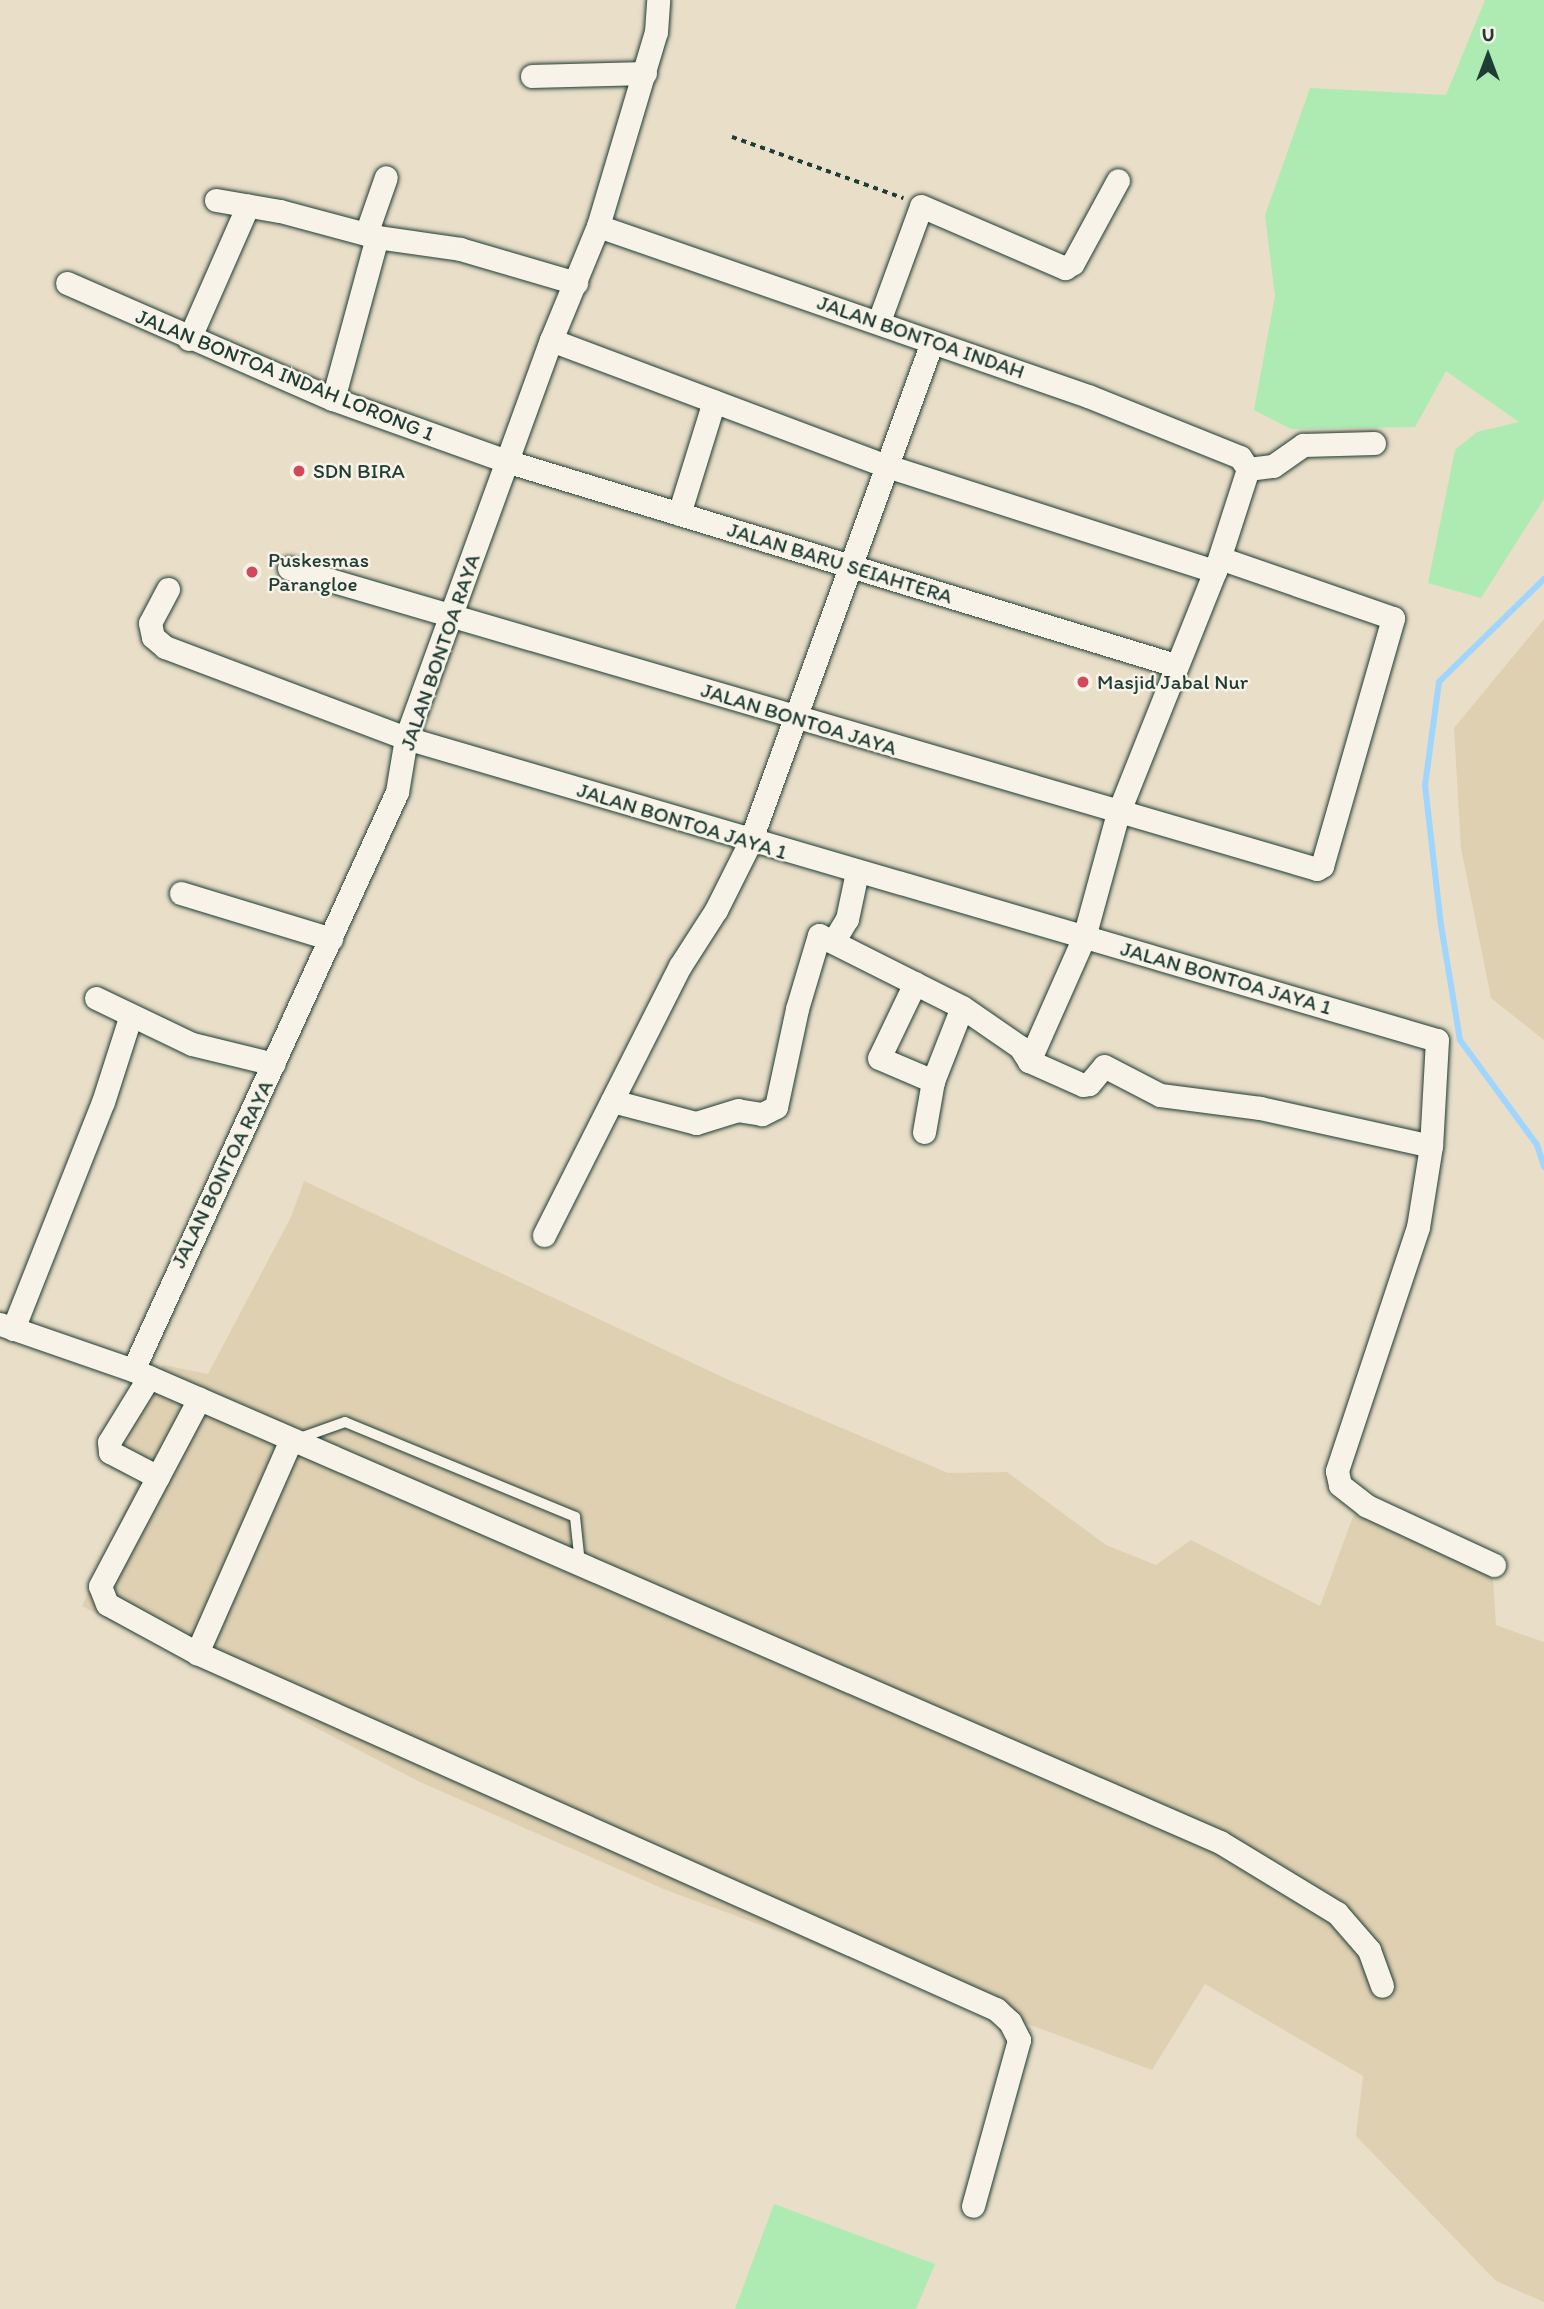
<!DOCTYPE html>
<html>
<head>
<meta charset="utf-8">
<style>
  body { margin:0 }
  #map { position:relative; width:1544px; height:2309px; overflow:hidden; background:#e9dec8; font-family:Itim,sans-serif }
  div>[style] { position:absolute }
  .built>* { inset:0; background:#dfd0b2 }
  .green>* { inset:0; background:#adebb3 }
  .stream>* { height:6px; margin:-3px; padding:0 3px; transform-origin:3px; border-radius:3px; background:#a0d5fe }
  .path>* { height:3.5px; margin-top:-1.75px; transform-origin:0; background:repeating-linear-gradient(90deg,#1f3d34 0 5px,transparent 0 10px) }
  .roads { filter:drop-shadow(0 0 2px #1f3d34) drop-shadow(0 0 2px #1f3d34) }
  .service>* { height:10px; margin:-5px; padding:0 5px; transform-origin:5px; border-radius:5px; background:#f7f3e8 }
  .minor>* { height:23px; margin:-11.5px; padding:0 11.5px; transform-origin:11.5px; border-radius:11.5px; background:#f7f3e8 }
  .dots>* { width:19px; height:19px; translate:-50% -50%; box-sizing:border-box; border:4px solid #f7f3e8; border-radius:50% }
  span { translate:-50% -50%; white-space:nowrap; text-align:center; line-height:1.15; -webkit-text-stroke:5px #f7f3e8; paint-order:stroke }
  .street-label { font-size:21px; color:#1f3d34 }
  .poi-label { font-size:21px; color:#1f3d34 }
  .left { translate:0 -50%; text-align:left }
  .north { position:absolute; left:1453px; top:21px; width:70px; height:70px; -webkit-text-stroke:5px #f7f3e8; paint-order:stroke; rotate:0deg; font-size:19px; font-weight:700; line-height:28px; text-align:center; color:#1f3d34 }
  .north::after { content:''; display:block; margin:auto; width:24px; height:32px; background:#1f3d34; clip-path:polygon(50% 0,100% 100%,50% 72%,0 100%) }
</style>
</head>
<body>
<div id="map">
  <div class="built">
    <div style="clip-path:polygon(1544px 619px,1544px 1040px,1491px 998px,1461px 848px,1454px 728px)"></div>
    <div style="clip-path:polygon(304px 1181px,731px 1381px,948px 1473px,1007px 1472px,1106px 1545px,1156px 1565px,1191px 1540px,1320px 1606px,1354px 1514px,1492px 1565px,1496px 1625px,1544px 1642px,1544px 2302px,1496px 2281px,1356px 2136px,1363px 2076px,1205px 1984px,1152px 2070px,666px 1890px,420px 1782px,82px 1606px,139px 1480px,110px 1468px,163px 1365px,208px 1374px,291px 1217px)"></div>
  </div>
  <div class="green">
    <div style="clip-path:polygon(1485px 0,1544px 0,1544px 499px,1481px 598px,1428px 583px,1455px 450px,1477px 432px,1519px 422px,1446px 371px,1415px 427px,1291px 429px,1254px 410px,1275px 296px,1265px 215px,1310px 88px,1446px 95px)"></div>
    <div style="clip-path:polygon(774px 2204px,935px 2264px,916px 2309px,735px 2309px)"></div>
  </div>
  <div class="stream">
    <div style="left:1544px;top:579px;width:147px;rotate:135.6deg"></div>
    <div style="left:1439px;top:682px;width:104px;rotate:97.7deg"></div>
    <div style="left:1425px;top:785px;width:141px;rotate:83.5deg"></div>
    <div style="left:1441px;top:925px;width:117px;rotate:80.6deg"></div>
    <div style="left:1460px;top:1040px;width:130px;rotate:53.7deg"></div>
    <div style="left:1537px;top:1145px;width:23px;rotate:72deg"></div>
  </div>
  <div class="path">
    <div style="left:732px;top:137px;width:182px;rotate:19.6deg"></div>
  </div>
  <div class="roads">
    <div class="service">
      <div style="left:297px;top:1439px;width:51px;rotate:-19.5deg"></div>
      <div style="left:345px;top:1422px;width:249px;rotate:22.4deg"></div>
      <div style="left:575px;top:1517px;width:47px;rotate:83.9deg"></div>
    </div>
    <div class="minor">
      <div style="left:532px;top:76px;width:113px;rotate:-1.5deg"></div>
      <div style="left:216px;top:200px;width:65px;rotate:9.8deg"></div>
      <div style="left:280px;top:211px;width:100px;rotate:15deg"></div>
      <div style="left:377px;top:237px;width:84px;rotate:8.2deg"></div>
      <div style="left:460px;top:249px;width:121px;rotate:16.3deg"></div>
      <div style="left:598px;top:226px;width:519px;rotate:19.13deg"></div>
      <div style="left:1088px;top:396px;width:164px;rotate:21.9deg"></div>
      <div style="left:1240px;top:457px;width:14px;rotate:56deg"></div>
      <div style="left:1248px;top:469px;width:107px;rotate:107.9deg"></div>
      <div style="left:1215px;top:571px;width:261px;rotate:111.8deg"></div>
      <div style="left:1118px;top:813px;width:129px;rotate:105.3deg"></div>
      <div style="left:1084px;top:937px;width:136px;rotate:113.9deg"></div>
      <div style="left:1029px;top:1061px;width:17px;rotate:-123deg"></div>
      <div style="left:1020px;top:1047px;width:70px;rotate:-145.4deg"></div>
      <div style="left:962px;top:1007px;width:160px;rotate:-153.3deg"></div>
      <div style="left:819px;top:935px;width:77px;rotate:106.6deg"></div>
      <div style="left:797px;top:1009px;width:100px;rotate:102.1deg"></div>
      <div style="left:776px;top:1107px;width:16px;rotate:153deg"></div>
      <div style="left:762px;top:1114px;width:24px;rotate:-171deg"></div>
      <div style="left:738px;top:1110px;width:44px;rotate:162.8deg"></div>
      <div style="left:696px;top:1123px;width:87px;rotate:-165.3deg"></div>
      <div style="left:366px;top:234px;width:60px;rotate:-70.7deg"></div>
      <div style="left:67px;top:283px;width:290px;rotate:23.6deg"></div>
      <div style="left:333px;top:399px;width:184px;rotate:19.7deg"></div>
      <div style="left:506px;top:461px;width:699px;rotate:16.96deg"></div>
      <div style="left:879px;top:321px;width:122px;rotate:-69.9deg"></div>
      <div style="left:921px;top:206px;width:157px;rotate:23.3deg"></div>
      <div style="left:1065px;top:268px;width:9px;rotate:-32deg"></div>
      <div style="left:1073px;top:263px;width:94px;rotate:-61.5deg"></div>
      <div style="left:189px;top:339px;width:146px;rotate:-66.2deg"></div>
      <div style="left:551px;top:340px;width:359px;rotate:20.6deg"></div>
      <div style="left:887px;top:466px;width:344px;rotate:17.8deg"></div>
      <div style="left:333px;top:399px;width:168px;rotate:-74.8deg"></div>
      <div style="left:1248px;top:469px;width:25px;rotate:-7deg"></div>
      <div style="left:1273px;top:466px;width:37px;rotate:-35deg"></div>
      <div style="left:1303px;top:445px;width:71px;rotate:-1.6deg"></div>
      <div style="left:679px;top:514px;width:118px;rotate:-72.8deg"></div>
      <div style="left:289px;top:568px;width:1071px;rotate:16.32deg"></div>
      <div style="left:1317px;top:869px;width:6px;rotate:-31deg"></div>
      <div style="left:1322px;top:866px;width:258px;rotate:-74deg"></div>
      <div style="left:1393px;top:618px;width:183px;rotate:-160.9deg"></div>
      <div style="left:168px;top:589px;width:38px;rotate:118deg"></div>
      <div style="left:150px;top:623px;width:14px;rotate:78deg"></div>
      <div style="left:153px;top:637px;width:16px;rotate:40deg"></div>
      <div style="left:165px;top:647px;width:258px;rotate:20.7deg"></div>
      <div style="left:406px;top:738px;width:1074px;rotate:16.33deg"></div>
      <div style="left:1437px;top:1040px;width:106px;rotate:93.2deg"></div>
      <div style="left:1431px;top:1146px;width:82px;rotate:99.1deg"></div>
      <div style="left:1418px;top:1227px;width:257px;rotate:108.4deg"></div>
      <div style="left:1337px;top:1471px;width:14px;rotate:78deg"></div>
      <div style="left:1340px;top:1485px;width:34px;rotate:38deg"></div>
      <div style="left:1367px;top:1506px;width:140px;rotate:24.9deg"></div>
      <div style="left:181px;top:893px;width:157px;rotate:17deg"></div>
      <div style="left:833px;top:942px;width:27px;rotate:-59deg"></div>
      <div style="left:847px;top:919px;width:48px;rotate:-78deg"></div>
      <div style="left:915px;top:983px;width:83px;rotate:115.6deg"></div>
      <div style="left:879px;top:1058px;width:59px;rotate:23.1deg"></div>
      <div style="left:96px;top:998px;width:106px;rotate:25.6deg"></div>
      <div style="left:192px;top:1044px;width:84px;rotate:13.7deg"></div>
      <div style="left:1029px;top:1061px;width:59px;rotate:24deg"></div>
      <div style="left:1083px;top:1085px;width:6px;rotate:-9deg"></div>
      <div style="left:1089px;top:1084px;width:23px;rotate:-50deg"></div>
      <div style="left:1104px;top:1066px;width:63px;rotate:27.4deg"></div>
      <div style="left:1160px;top:1095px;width:101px;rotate:7.4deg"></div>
      <div style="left:1260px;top:1108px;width:175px;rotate:12.5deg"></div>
      <div style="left:924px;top:1132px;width:52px;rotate:-80deg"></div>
      <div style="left:933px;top:1081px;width:79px;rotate:-68.6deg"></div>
      <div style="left:544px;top:1235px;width:301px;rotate:-63.2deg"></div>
      <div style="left:680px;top:966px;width:67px;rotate:-57.3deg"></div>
      <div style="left:716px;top:910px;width:76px;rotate:-63.4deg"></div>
      <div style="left:750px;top:842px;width:532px;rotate:-70deg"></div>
      <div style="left:0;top:1324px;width:141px;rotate:19.1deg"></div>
      <div style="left:133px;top:1370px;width:1185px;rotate:23.47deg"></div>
      <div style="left:1220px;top:1842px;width:137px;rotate:31.3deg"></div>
      <div style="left:1337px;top:1913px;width:49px;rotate:49.1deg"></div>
      <div style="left:1369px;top:1950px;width:38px;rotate:70deg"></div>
      <div style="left:13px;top:1329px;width:244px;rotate:-68.4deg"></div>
      <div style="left:103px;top:1102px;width:91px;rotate:-72.2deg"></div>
      <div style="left:133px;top:1370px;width:635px;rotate:-65.45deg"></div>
      <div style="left:397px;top:792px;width:55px;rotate:-80.5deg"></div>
      <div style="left:406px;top:738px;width:424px;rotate:-70deg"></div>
      <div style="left:551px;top:340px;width:123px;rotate:-67.6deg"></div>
      <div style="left:598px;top:226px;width:202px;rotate:-73.4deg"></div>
      <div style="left:656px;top:32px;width:32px;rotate:-86deg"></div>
      <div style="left:149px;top:1377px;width:76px;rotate:121.6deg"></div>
      <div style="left:109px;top:1442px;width:10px;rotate:84deg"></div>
      <div style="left:110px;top:1452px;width:54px;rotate:27.5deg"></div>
      <div style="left:290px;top:1442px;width:231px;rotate:113.8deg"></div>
      <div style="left:197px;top:1653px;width:875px;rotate:24.02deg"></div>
      <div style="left:996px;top:2009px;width:19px;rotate:43deg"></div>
      <div style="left:1010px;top:2022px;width:20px;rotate:63deg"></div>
      <div style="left:1019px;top:2040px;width:172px;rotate:105.5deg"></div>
      <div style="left:197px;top:1653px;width:102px;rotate:-151.4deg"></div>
      <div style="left:107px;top:1604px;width:19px;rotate:-111deg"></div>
      <div style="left:100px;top:1586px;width:212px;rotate:-62.1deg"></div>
    </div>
  </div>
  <div class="dots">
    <div style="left:299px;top:471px;background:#d1495b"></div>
    <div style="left:252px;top:572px;background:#d1495b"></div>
    <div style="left:1083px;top:682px;background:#d1495b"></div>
  </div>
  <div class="street-label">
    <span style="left:921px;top:337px;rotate:19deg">JALAN BONTOA INDAH</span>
    <span style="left:285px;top:375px;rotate:22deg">JALAN BONTOA INDAH LORONG 1</span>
    <span style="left:840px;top:563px;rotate:17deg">JALAN BARU SEIAHTERA</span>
    <span style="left:440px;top:652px;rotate:-71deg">JALAN BONTOA RAYA</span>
    <span style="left:799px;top:719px;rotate:17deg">JALAN BONTOA JAYA</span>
    <span style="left:682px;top:821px;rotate:17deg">JALAN BONTOA JAYA 1</span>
    <span style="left:1226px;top:978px;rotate:16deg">JALAN BONTOA JAYA 1</span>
    <span style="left:222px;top:1174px;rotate:-64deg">JALAN BONTOA RAYA</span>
  </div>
  <div class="poi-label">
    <span class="left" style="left:313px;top:471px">SDN BIRA</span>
    <span class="left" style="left:268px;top:572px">Puskesmas<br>Parangloe</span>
    <span class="left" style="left:1097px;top:682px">Masjid Jabal Nur</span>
  </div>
  <div class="north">U</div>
</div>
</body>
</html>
